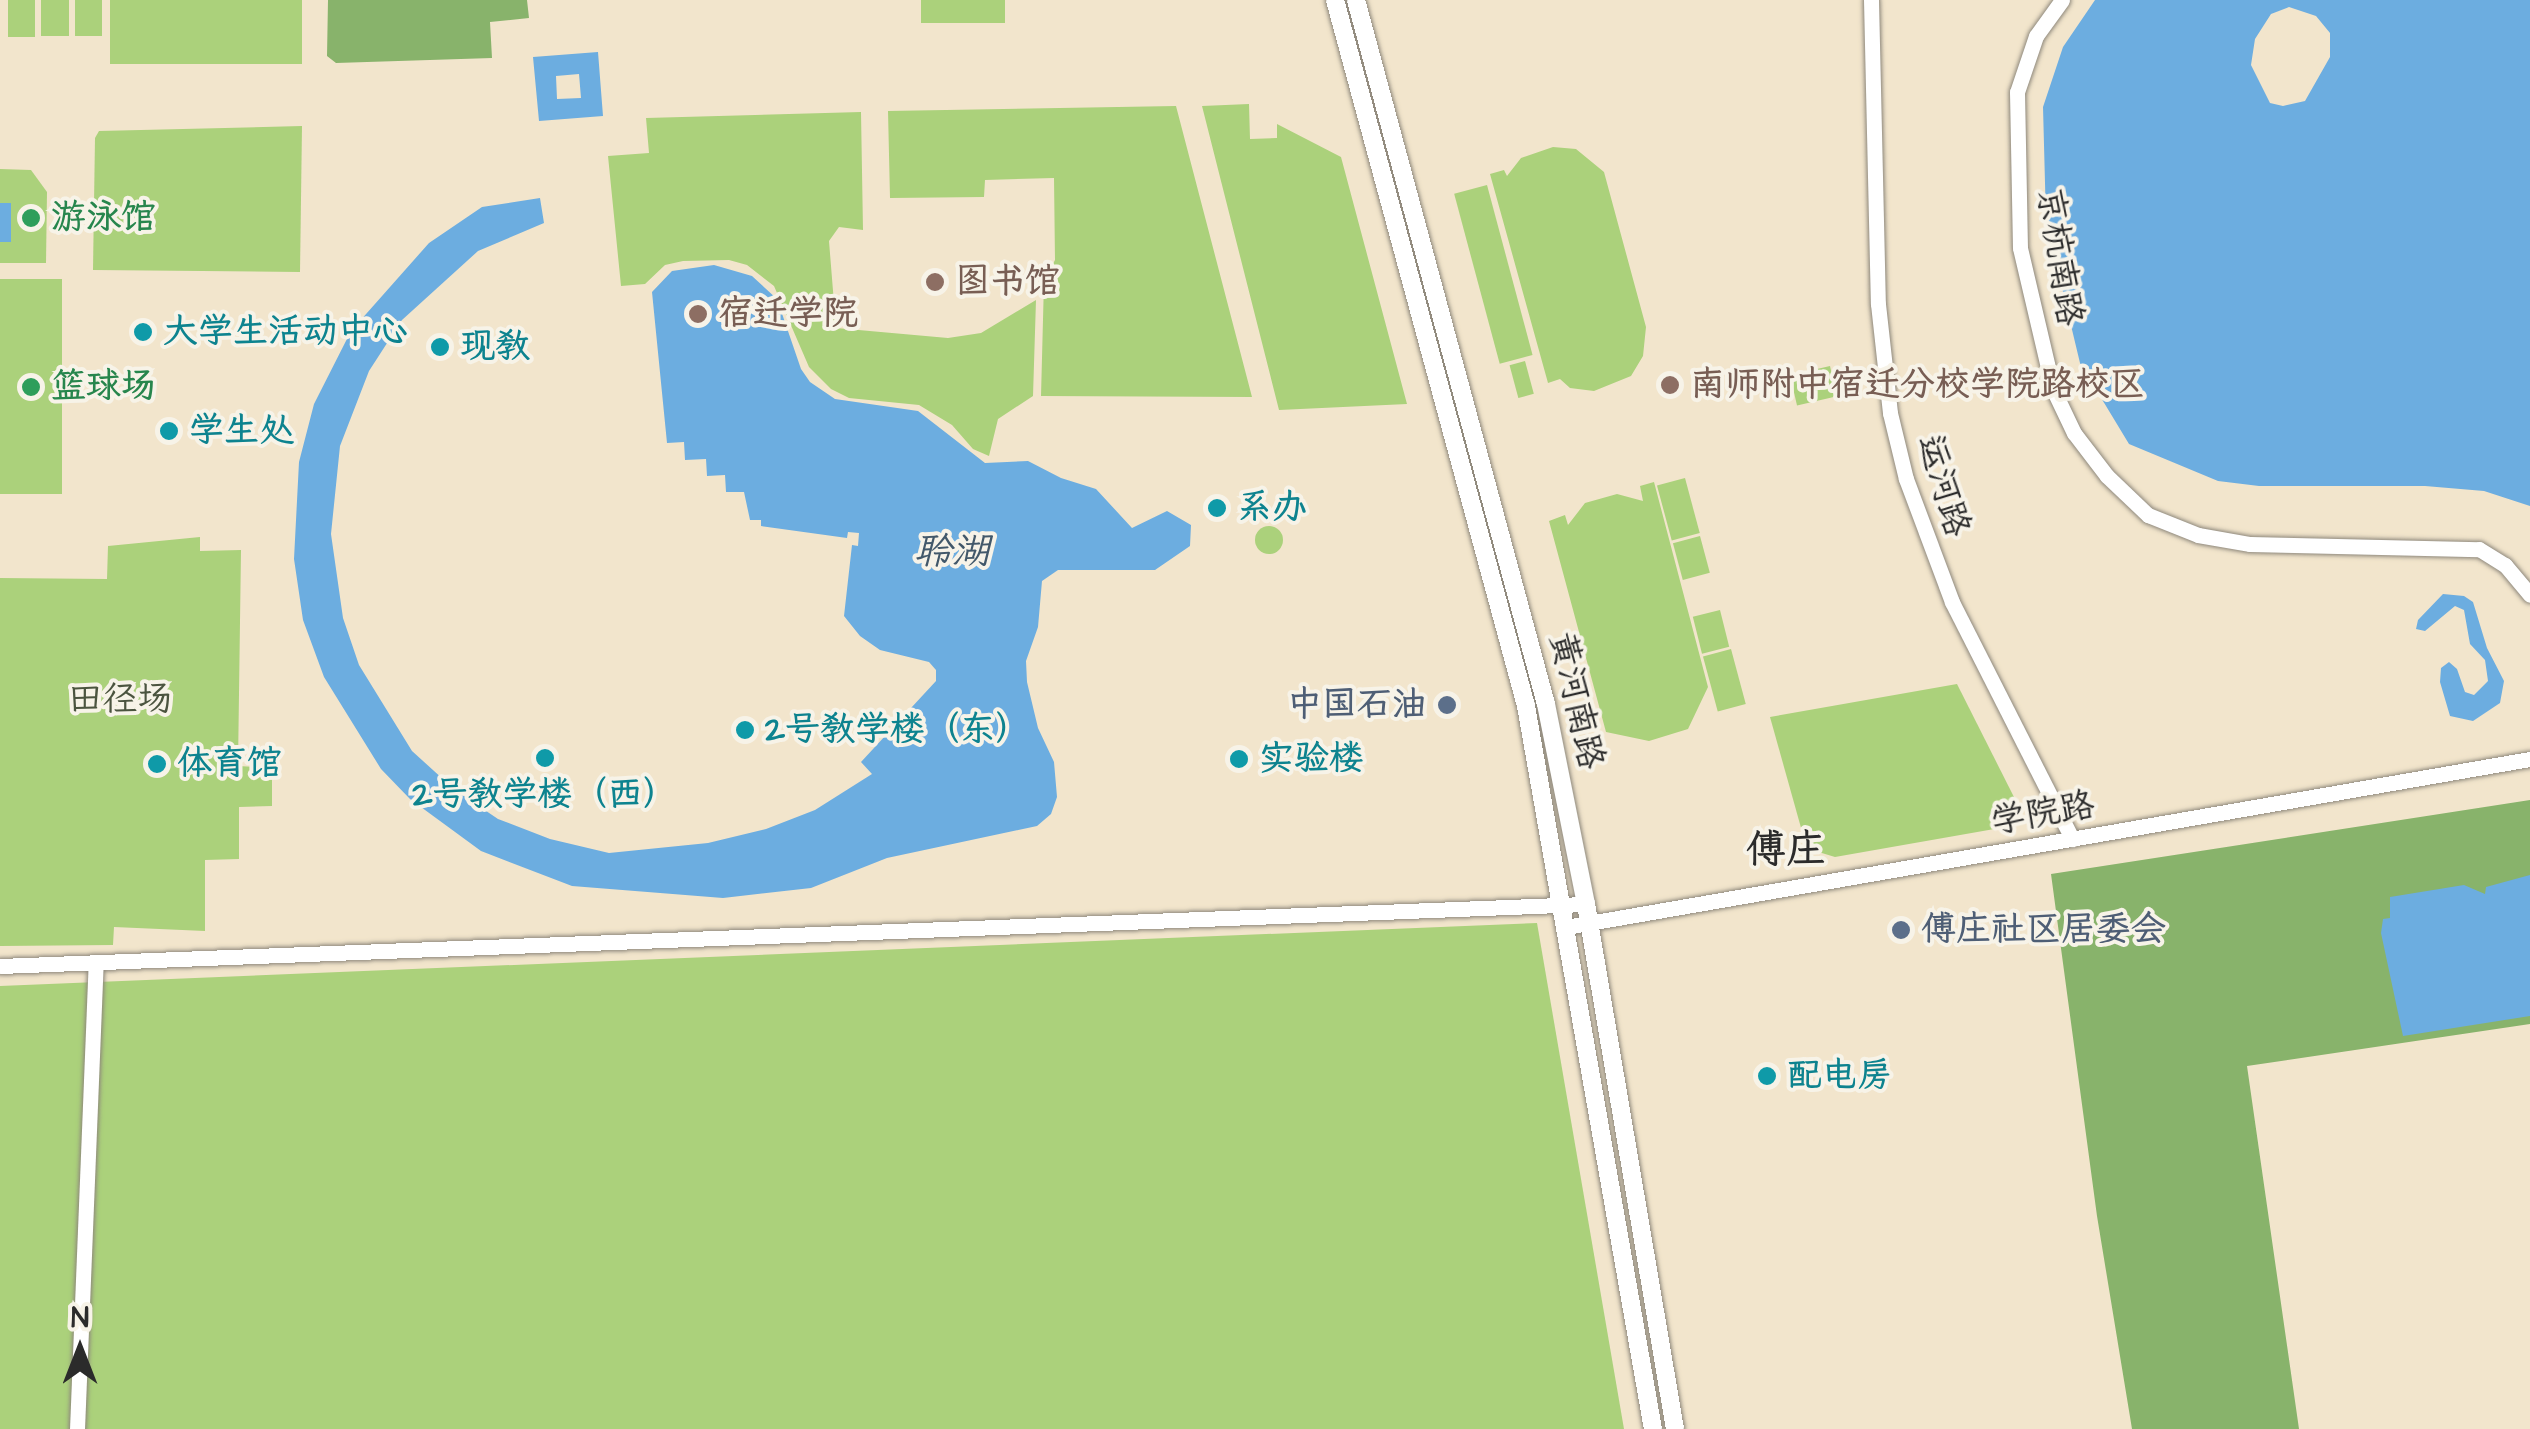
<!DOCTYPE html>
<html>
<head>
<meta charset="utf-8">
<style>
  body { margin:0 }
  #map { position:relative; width:2530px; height:1429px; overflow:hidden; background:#f2e5cc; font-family:"Architects Daughter","LXGW WenKai TC",sans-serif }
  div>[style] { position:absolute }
  .green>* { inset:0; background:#abd17b; transform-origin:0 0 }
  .round { border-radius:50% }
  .forest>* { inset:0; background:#88b36b }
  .water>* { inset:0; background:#6cade0; transform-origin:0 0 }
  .roads { filter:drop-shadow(0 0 2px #8e887c) drop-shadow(0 0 2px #8e887c) }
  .minor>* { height:15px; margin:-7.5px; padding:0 7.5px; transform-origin:7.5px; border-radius:7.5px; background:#fff }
  .major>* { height:18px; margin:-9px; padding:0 9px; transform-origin:9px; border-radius:9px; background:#fff }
  .dots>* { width:28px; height:28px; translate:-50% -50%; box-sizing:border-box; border:5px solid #f7f3e8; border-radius:50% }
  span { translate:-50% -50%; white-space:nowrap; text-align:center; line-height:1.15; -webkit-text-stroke:8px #f7f3e8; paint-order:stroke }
  .leisure-label { font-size:35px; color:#27864d; font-weight:700 }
  .left { translate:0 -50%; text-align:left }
  .street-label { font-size:35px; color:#2b2b2b }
  .education-label { font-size:35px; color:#785e54; font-weight:700 }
  .culture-label { font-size:35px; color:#0d838f; font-weight:700 }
  .park-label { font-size:35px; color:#4b543f }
  .service-label { font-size:35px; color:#4e5e75; font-weight:700 }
  .right { translate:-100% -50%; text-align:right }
  .water-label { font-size:38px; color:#42586a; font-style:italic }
  .quarter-label { font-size:40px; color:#2b2b2b; font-weight:700 }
  .north { position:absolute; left:30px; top:1299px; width:100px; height:100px; -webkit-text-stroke:8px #f7f3e8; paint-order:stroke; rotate:0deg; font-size:28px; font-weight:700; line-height:40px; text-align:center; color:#2b2b2b }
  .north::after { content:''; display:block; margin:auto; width:35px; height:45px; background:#2b2b2b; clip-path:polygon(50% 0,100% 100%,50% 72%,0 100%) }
</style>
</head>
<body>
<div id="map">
  <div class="green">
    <div style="left:8px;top:0;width:27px;height:37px"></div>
    <div style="left:41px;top:0;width:28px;height:36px"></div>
    <div style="left:75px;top:0;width:27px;height:36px"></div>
    <div style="left:110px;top:0;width:192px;height:64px"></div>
    <div style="left:921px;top:0;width:84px;height:23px"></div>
    <div style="clip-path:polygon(1249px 104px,1250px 139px,1277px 138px,1277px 124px,1341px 157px,1407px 404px,1279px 410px,1202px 106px)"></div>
    <div style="clip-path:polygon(1176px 106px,1252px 397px,1041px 396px,1044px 281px,1055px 260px,1054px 178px,985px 180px,984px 197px,890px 198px,888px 111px)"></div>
    <div style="clip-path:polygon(861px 112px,863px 230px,839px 227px,829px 241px,836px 328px,948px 338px,981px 333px,1036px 300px,1033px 396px,998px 419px,989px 456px,973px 449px,952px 425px,919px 405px,849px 398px,831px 389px,809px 367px,774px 286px,747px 265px,729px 260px,683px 261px,665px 265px,645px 284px,621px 286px,608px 156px,649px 153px,646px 118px)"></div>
    <div style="clip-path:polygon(302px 126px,300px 272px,93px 270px,95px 138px,99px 131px)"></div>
    <div style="clip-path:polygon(1553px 147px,1576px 149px,1604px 172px,1646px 327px,1643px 356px,1631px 376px,1594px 391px,1570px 388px,1560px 379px,1548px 383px,1490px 174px,1504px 170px,1507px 176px,1521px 158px)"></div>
    <div style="clip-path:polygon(0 169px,31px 170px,47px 192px,46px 263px,0 263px)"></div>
    <div style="left:1487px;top:185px;width:176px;height:34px;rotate:75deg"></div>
    <div style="left:62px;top:279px;width:215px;height:62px;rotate:90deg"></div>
    <div style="left:1525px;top:361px;width:34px;height:16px;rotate:75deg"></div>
    <div style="left:1830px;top:366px;width:31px;height:41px;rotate:77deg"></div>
    <div style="left:1685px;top:478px;width:57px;height:29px;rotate:75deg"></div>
    <div style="clip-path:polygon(1654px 482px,1708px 687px,1688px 729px,1649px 741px,1606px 732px,1549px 521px,1565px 515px,1568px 525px,1585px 503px,1617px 494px,1643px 501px,1640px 486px)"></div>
    <div class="round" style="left:1255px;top:526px;width:28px;height:28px"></div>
    <div style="left:1700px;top:536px;width:38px;height:28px;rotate:75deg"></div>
    <div style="clip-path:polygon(200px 537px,200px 551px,241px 550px,238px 766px,272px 768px,272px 806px,239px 807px,239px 859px,205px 860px,205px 931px,114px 927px,113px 945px,0 946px,0 578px,107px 579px,108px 546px)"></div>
    <div style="left:1720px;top:610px;width:38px;height:28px;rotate:76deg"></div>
    <div style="left:1731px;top:649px;width:57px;height:29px;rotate:75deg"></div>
    <div style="clip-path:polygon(1957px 684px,2020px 809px,2019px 818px,2000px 828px,1835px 857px,1812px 850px,1805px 842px,1770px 717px)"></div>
    <div style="clip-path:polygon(1537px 923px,1624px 1429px,0 1429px,0 986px)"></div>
  </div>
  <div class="forest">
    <div style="clip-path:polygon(328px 0,527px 0,529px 18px,490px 22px,492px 58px,336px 63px,327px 56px)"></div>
    <div style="clip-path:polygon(2530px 800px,2530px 1024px,2247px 1066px,2299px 1429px,2132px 1429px,2097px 1216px,2051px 874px)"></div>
  </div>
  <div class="water">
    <div style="clip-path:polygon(evenodd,2095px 0,2530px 0,2530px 506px,2484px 491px,2425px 486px,2259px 486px,2218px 481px,2129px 444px,2080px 363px,2046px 221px,2043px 107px,2063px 47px,2095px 0,2289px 7px,2316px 16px,2330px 33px,2330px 57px,2305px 101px,2283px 106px,2270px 103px,2251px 65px,2255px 39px,2271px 14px,2289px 7px)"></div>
    <div style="clip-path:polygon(evenodd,598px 52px,603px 116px,539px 121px,533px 57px,598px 52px,579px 74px,581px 98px,557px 99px,556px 76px,579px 74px)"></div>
    <div style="clip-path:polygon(540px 198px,544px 223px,478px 251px,402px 320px,369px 371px,340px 446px,331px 534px,343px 618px,359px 665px,412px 751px,455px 790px,498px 819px,550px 839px,609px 853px,708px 843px,766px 829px,815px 810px,872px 774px,861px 762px,936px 681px,936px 670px,929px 662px,880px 650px,860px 636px,844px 616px,852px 545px,858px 546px,859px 533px,848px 532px,847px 538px,761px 526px,761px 520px,750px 520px,744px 492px,726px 492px,725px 475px,707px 476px,706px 459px,685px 460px,684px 442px,667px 443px,652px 292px,672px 271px,714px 265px,752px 276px,777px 299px,801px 369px,810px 382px,835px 399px,918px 411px,985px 463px,1028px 461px,1061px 478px,1096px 489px,1132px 528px,1167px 511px,1191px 525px,1190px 546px,1155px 570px,1058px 570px,1042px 581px,1038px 627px,1026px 661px,1027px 682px,1038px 728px,1054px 762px,1057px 797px,1051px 814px,1037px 826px,887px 858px,811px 888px,723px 898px,572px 886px,481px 851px,410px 799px,381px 769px,324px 677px,303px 620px,294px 559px,299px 462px,314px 404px,351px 331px,429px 243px,482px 207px)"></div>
    <div style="left:0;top:203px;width:11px;height:39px"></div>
    <div style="clip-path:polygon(2443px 594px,2464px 596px,2473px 602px,2487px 648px,2504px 681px,2500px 703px,2473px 721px,2450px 716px,2440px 682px,2441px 668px,2449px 662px,2457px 669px,2465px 692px,2474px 695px,2488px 681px,2485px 660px,2470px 644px,2464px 610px,2455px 606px,2425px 631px,2416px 629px,2418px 620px)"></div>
    <div style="clip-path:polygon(2530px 875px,2530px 1016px,2403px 1036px,2381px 933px,2383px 919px,2390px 918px,2390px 897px,2464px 885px,2485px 894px,2486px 887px)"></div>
  </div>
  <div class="roads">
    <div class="minor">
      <div style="left:1871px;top:0;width:304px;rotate:88.7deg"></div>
      <div style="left:1878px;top:304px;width:110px;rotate:83.7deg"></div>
      <div style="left:1890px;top:413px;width:68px;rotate:76.4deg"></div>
      <div style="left:1906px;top:479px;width:131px;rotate:69.5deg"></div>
      <div style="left:1952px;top:602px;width:266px;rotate:63.1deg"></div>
      <div style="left:2062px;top:0;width:44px;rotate:125.8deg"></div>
      <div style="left:2036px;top:36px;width:59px;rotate:108.7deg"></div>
      <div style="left:2017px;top:92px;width:156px;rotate:88.9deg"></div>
      <div style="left:2020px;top:248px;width:145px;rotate:76.8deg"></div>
      <div style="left:2053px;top:389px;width:49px;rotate:64.5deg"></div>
      <div style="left:2074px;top:433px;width:54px;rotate:52.5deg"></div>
      <div style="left:2107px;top:476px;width:57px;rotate:43.6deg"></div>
      <div style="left:2148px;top:515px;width:54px;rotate:21.8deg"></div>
      <div style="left:2198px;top:535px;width:53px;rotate:9.8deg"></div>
      <div style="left:2250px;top:544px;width:229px;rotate:1.3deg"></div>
      <div style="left:2479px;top:549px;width:31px;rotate:32deg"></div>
      <div style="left:2505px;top:565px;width:39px;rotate:50deg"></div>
      <div style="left:1566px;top:927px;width:979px;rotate:-9.89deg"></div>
      <div style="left:0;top:966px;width:1587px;rotate:-2.24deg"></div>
      <div style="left:77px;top:1429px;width:467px;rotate:-87.7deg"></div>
    </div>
    <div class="major">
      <div style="left:1335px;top:0;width:731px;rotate:74.86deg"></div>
      <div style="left:1526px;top:706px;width:734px;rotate:80.04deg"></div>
      <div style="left:1356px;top:0;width:729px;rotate:74.9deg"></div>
      <div style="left:1546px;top:704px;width:204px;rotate:78.7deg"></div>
      <div style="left:1586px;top:904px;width:532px;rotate:80.38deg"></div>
    </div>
  </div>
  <div class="dots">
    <div style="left:31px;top:218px;background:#2e9e5b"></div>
    <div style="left:935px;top:282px;background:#8d6e63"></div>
    <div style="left:698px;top:314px;background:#8d6e63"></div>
    <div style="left:143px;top:332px;background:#0f9aa8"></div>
    <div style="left:440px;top:347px;background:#0f9aa8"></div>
    <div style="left:1670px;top:385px;background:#8d6e63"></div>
    <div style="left:31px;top:387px;background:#2e9e5b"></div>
    <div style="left:169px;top:431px;background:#0f9aa8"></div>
    <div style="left:1217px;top:508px;background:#0f9aa8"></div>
    <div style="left:1447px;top:705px;background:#5c6f8a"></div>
    <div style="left:745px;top:730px;background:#0f9aa8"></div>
    <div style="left:545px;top:758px;background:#0f9aa8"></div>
    <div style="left:1239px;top:759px;background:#0f9aa8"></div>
    <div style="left:157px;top:764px;background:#0f9aa8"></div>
    <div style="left:1901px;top:930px;background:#5c6f8a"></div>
    <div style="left:1767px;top:1076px;background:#0f9aa8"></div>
  </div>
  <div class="leisure-label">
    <span class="left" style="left:51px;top:218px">游泳馆</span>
    <span class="left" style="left:51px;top:387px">篮球场</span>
  </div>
  <div class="street-label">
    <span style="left:2059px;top:257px;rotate:81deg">京杭南路</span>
    <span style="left:1943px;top:486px;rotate:73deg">运河路</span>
    <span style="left:1576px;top:701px;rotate:77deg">黄河南路</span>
    <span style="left:2043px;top:814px;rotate:-10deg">学院路</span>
  </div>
  <div class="education-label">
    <span class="left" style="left:955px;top:282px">图书馆</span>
    <span class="left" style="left:718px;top:314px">宿迁学院</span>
    <span class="left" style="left:1690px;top:385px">南师附中宿迁分校学院路校区</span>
  </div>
  <div class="culture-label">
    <span class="left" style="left:163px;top:332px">大学生活动中心</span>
    <span class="left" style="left:460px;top:347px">现教</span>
    <span class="left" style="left:189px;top:431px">学生处</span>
    <span class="left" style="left:1237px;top:508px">系办</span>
    <span class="left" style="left:765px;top:730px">2号教学楼（东）</span>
    <span class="left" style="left:1259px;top:759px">实验楼</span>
    <span class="left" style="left:177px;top:764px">体育馆</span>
    <span style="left:545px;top:795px">2号教学楼（西）</span>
    <span class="left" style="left:1787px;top:1076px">配电房</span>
  </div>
  <div class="park-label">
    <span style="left:120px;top:700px">田径场</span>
  </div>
  <div class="service-label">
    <span class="right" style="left:1427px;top:705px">中国石油</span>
    <span class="left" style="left:1921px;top:930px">傅庄社区居委会</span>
  </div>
  <div class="water-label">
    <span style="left:952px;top:553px">聆湖</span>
  </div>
  <div class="quarter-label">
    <span style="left:1786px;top:851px">傅庄</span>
  </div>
  <div class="north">N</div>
</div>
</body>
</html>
